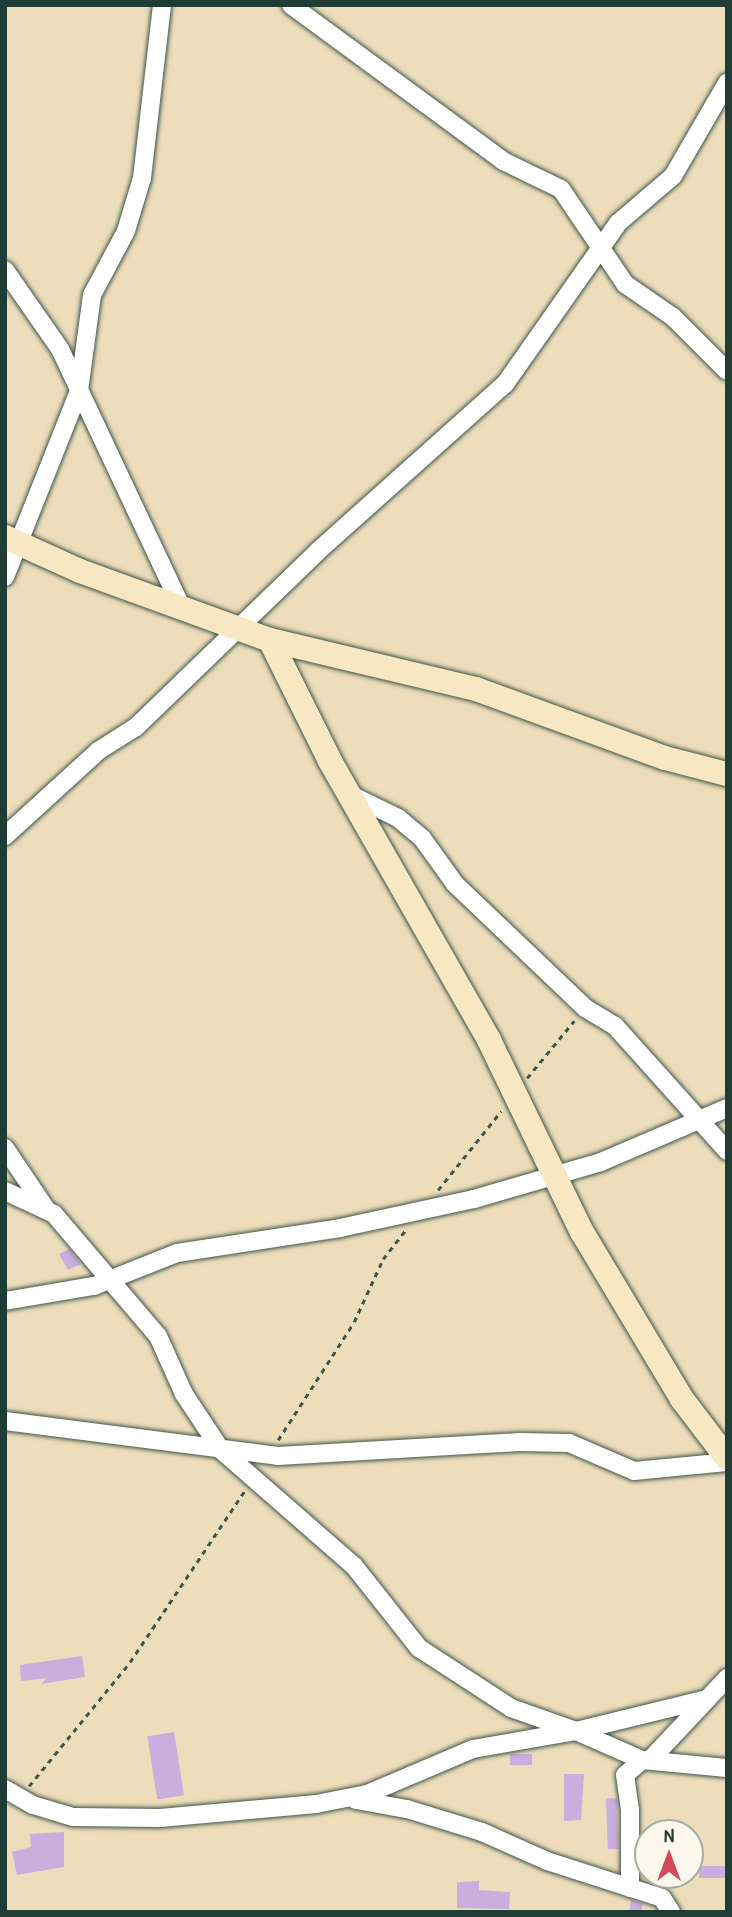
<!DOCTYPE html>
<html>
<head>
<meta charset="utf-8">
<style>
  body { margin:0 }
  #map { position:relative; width:732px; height:1917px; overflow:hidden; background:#edddbb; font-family:"Patrick Hand",sans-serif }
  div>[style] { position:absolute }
  .building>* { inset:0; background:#caaedd; transform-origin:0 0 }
  .path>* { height:2.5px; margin-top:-1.25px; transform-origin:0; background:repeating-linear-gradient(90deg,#3e5548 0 5px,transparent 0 10px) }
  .roads { filter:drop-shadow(0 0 2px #3e5548) drop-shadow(0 0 2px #3e5548) }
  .street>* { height:18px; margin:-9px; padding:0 9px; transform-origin:9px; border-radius:9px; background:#fff }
  .secondary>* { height:24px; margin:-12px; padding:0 12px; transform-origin:12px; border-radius:12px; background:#f7e8c3 }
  span { translate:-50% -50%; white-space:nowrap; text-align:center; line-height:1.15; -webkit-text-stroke:6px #fbf7ec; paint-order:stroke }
  .frame { position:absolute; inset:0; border:7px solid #1f3d34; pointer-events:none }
  .north { position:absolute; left:634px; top:1819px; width:70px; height:70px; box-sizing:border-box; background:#fbf7ec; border:2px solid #a3ada2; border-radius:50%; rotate:0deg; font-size:19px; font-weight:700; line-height:28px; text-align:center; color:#1f3d34 }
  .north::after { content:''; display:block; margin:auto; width:24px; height:32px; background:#d1495b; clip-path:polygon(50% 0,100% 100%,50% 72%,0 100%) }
</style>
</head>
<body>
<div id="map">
  <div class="building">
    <div style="clip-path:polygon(69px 1249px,81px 1264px,68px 1270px,59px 1254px)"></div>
    <div style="clip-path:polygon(82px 1656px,85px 1677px,41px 1684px,47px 1678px,21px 1681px,20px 1665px)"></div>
    <div style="left:174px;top:1732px;width:64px;height:27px;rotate:81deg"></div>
    <div style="left:532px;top:1754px;width:11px;height:22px;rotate:90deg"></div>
    <div style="clip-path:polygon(564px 1774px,584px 1774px,581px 1820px,564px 1821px)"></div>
    <div style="left:617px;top:1798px;width:51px;height:11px;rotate:88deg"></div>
    <div style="clip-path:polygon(64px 1832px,64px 1867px,17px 1875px,12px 1852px,31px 1847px,30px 1834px)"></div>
    <div style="left:727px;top:1866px;width:12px;height:28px;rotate:90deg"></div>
    <div style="clip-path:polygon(479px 1881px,479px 1890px,510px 1892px,509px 1909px,457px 1908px,457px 1882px)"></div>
    <div style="clip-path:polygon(631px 1900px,643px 1904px,641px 1912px,629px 1912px)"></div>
  </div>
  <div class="path">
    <div style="left:527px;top:1078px;width:74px;rotate:-50.5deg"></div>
    <div style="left:438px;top:1190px;width:101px;rotate:-51.4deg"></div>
    <div style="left:278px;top:1440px;width:140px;rotate:-57.2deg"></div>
    <div style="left:354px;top:1322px;width:69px;rotate:-65.3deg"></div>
    <div style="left:383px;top:1259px;width:36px;rotate:-52deg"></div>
    <div style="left:29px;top:1786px;width:160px;rotate:-50.8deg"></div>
    <div style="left:130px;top:1662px;width:205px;rotate:-56.2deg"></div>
  </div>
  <div class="roads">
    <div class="street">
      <div style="left:291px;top:5px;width:263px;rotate:36.3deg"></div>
      <div style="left:503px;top:161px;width:64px;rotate:25.8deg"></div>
      <div style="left:561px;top:189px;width:115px;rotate:56deg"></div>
      <div style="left:625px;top:284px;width:58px;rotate:34.5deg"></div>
      <div style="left:673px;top:317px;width:76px;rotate:45deg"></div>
      <div style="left:5px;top:270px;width:96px;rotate:55.2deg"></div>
      <div style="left:60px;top:349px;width:286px;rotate:64.8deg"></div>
      <div style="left:5px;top:577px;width:200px;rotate:-68.3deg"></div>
      <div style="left:79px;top:391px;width:97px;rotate:-82.3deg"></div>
      <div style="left:92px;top:295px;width:72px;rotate:-62deg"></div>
      <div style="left:126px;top:231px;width:55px;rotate:-73.2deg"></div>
      <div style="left:142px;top:178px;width:174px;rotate:-83.4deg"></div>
      <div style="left:349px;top:794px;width:55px;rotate:26.1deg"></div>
      <div style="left:398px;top:818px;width:31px;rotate:40deg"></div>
      <div style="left:422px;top:838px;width:57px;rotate:54.3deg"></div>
      <div style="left:455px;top:884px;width:180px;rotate:43.6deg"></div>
      <div style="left:585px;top:1008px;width:35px;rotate:31deg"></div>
      <div style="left:615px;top:1026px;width:168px;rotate:48.1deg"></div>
      <div style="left:5px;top:836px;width:126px;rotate:-42.4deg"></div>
      <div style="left:98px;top:751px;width:45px;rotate:-32.3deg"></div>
      <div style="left:136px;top:727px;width:253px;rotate:-44deg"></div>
      <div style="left:318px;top:551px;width:251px;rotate:-41.8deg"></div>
      <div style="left:505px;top:384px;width:197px;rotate:-54.9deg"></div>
      <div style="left:618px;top:223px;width:72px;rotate:-40.5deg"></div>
      <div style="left:673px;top:176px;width:108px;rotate:-59.9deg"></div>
      <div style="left:5px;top:1148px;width:73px;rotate:56.1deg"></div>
      <div style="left:5px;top:1191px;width:54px;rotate:25.1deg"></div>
      <div style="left:54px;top:1214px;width:160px;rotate:49.6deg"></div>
      <div style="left:158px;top:1336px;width:64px;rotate:65.9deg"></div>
      <div style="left:184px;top:1394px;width:67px;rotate:56.5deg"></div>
      <div style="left:221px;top:1450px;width:176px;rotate:41.1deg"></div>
      <div style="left:354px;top:1566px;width:105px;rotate:51.6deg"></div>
      <div style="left:419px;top:1648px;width:110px;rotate:33.1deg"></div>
      <div style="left:511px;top:1708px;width:69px;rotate:19.5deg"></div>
      <div style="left:576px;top:1731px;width:135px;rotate:-13.7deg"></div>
      <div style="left:5px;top:1301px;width:90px;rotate:-9.6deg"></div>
      <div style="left:94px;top:1286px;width:89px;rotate:-21.7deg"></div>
      <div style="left:177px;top:1253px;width:165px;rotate:-8.7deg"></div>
      <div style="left:340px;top:1228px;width:137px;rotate:-12.2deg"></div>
      <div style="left:474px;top:1199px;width:132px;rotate:-16.2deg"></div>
      <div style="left:601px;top:1162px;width:137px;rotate:-23.2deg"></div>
      <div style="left:5px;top:1421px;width:275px;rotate:7.3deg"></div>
      <div style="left:278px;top:1456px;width:242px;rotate:-3.3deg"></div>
      <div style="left:520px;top:1442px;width:49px;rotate:1.2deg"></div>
      <div style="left:569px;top:1443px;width:71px;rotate:23.3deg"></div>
      <div style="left:634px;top:1471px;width:93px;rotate:-5.5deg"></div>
      <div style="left:651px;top:1759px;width:111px;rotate:-46.8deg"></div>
      <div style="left:5px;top:1789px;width:32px;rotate:30deg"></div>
      <div style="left:33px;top:1805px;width:42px;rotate:16.7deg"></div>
      <div style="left:73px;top:1817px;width:87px;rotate:0.7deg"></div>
      <div style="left:160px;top:1818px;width:157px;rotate:-5.1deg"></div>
      <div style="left:316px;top:1804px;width:52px;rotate:-11.1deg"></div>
      <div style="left:367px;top:1794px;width:115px;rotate:-23deg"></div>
      <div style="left:473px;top:1749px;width:105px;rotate:-9.9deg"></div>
      <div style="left:576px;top:1731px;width:72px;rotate:23.7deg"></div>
      <div style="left:642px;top:1760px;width:85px;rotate:5.4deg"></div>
      <div style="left:356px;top:1800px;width:52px;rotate:10deg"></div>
      <div style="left:407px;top:1809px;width:78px;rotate:17deg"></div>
      <div style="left:482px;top:1832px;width:71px;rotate:24deg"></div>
      <div style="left:547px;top:1861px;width:121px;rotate:17.8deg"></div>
      <div style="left:662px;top:1898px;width:17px;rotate:57deg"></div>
      <div style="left:630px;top:1888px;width:78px;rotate:-90deg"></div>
      <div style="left:630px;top:1810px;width:35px;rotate:-98deg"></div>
      <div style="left:625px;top:1775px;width:23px;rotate:-41deg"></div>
    </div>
    <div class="secondary">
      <div style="left:5px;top:537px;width:82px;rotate:24.4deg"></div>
      <div style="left:80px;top:571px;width:202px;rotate:20deg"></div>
      <div style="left:270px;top:640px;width:212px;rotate:13.4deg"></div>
      <div style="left:476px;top:689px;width:201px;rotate:20.1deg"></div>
      <div style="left:665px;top:758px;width:64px;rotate:14.5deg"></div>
      <div style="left:270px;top:640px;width:135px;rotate:63.6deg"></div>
      <div style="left:330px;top:761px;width:321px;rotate:60.3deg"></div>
      <div style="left:489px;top:1040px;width:213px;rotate:64.2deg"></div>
      <div style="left:582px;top:1232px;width:195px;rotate:59.1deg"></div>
      <div style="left:682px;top:1399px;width:74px;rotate:52.7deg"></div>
    </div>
  </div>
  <div class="frame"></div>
  <div class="north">N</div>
</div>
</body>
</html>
